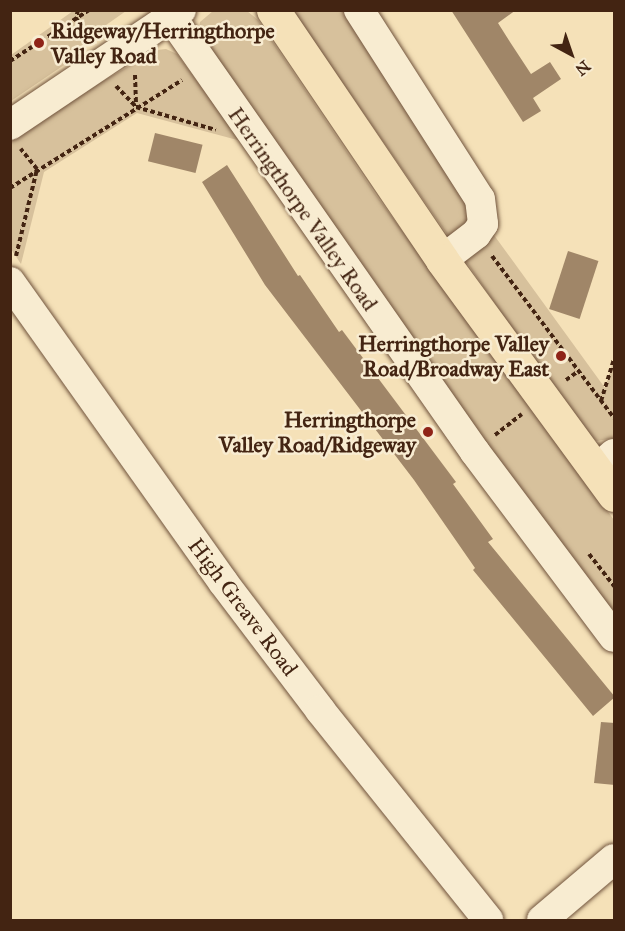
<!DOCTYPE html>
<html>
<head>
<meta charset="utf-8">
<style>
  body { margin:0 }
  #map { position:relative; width:625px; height:931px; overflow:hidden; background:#f5e1b8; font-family:"IM FELL Great Primer",serif }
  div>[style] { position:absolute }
  .green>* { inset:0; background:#d7c19c }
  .building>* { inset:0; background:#a08668; transform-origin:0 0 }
  .path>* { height:4px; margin-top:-2px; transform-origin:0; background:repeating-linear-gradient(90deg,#432412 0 4.5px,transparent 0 7.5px) }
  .roads { filter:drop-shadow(0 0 2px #70533c) drop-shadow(0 0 2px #70533c) }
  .minor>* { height:30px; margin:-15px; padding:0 15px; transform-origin:15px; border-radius:15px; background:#f8ecd1 }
  .major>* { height:33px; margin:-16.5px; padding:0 16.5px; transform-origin:16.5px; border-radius:16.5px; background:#f5e1b8 }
  .dots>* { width:16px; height:16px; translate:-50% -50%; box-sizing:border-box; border:3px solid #f8ecd1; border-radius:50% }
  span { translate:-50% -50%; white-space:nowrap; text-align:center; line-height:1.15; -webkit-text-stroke:5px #f8ecd1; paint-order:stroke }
  .poi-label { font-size:22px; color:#432412; font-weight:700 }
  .left { translate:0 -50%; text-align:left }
  .right { translate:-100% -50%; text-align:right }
  .street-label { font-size:22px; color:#432412 }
  .frame { position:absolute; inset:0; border:12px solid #432412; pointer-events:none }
  .north { position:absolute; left:541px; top:24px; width:60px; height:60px; -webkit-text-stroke:4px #f8ecd1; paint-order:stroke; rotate:140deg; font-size:16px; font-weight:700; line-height:24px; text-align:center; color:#432412 }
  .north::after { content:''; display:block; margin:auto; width:21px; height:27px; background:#432412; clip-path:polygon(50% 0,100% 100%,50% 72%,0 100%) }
</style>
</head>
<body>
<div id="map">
  <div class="green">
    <div style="clip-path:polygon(73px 11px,126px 11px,89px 37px,70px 61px,11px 101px,11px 55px)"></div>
    <div style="clip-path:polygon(213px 11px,247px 11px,258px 20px,376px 195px,614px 520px,614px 613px,526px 497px,207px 54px,198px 38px,200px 22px)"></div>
    <div style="clip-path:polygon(293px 11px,345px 11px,470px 202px,605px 388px,614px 358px,614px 438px,597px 441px,585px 434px)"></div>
    <div style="clip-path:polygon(166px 49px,177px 54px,241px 141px,137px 113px,44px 172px,21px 264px,11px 249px,10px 141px,103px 81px,157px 50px)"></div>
  </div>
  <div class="building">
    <div style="clip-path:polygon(451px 10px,516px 10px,498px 23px,510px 42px,531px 74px,550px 62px,561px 79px,533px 98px,541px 111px,523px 122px)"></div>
    <div style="left:155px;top:133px;width:49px;height:29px;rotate:14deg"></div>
    <div style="clip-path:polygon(227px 165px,298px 276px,300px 275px,339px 332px,342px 330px,456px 482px,453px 484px,493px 539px,488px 542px,615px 697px,593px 716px,473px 570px,475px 568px,414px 480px,265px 285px,202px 182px)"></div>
    <div style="left:568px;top:251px;width:32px;height:61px;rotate:18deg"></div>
    <div style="clip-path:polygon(601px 722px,615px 723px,615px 785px,594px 783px)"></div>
  </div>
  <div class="path">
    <div style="left:78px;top:10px;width:8px;rotate:104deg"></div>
    <div style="left:76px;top:18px;width:25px;rotate:58deg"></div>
    <div style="left:10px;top:61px;width:94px;rotate:-32.8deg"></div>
    <div style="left:135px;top:75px;width:31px;rotate:88deg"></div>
    <div style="left:116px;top:86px;width:29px;rotate:46deg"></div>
    <div style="left:136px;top:107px;width:83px;rotate:16deg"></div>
    <div style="left:10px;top:188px;width:203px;rotate:-32.1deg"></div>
    <div style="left:16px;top:256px;width:89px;rotate:-76.4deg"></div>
    <div style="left:37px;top:169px;width:26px;rotate:-129deg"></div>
    <div style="left:492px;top:256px;width:203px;rotate:53deg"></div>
    <div style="left:566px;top:380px;width:14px;rotate:-36deg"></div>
    <div style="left:601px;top:401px;width:44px;rotate:-72.8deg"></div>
    <div style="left:495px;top:435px;width:34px;rotate:-38deg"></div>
    <div style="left:589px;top:554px;width:41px;rotate:52deg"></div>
  </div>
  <div class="roads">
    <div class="minor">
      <div style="left:166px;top:10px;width:539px;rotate:55.04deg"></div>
      <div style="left:475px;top:452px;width:231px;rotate:53.1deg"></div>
      <div style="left:359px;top:10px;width:224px;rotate:57.4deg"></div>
      <div style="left:480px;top:199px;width:25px;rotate:83deg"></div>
      <div style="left:483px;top:224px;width:12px;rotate:125deg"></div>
      <div style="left:476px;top:234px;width:43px;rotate:142.6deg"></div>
      <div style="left:10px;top:125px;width:206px;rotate:-33.9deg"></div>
      <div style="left:10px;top:282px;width:368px;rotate:54.6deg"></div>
      <div style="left:223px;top:582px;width:161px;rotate:52.8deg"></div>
      <div style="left:320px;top:710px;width:269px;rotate:51.3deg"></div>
      <div style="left:596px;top:470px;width:24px;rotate:-42deg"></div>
      <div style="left:542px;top:920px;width:94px;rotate:-40.3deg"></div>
    </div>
    <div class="major">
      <div style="left:273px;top:10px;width:302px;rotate:55.9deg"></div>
      <div style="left:442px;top:260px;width:291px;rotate:53.8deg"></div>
    </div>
  </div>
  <div class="dots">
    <div style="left:39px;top:43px;background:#8f2418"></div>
    <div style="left:561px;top:356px;background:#8f2418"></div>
    <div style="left:428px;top:432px;background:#8f2418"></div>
  </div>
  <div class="poi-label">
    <span class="left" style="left:51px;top:43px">Ridgeway/Herringthorpe<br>Valley Road</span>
    <span class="right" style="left:549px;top:356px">Herringthorpe Valley<br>Road/Broadway East</span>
    <span class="right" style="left:416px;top:432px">Herringthorpe<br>Valley Road/Ridgeway</span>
  </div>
  <div class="street-label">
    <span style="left:303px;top:209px;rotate:55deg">Herringthorpe Valley Road</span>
    <span style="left:243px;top:607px;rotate:53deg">High Greave Road</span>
  </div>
  <div class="frame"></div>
  <div class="north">N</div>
</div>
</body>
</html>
